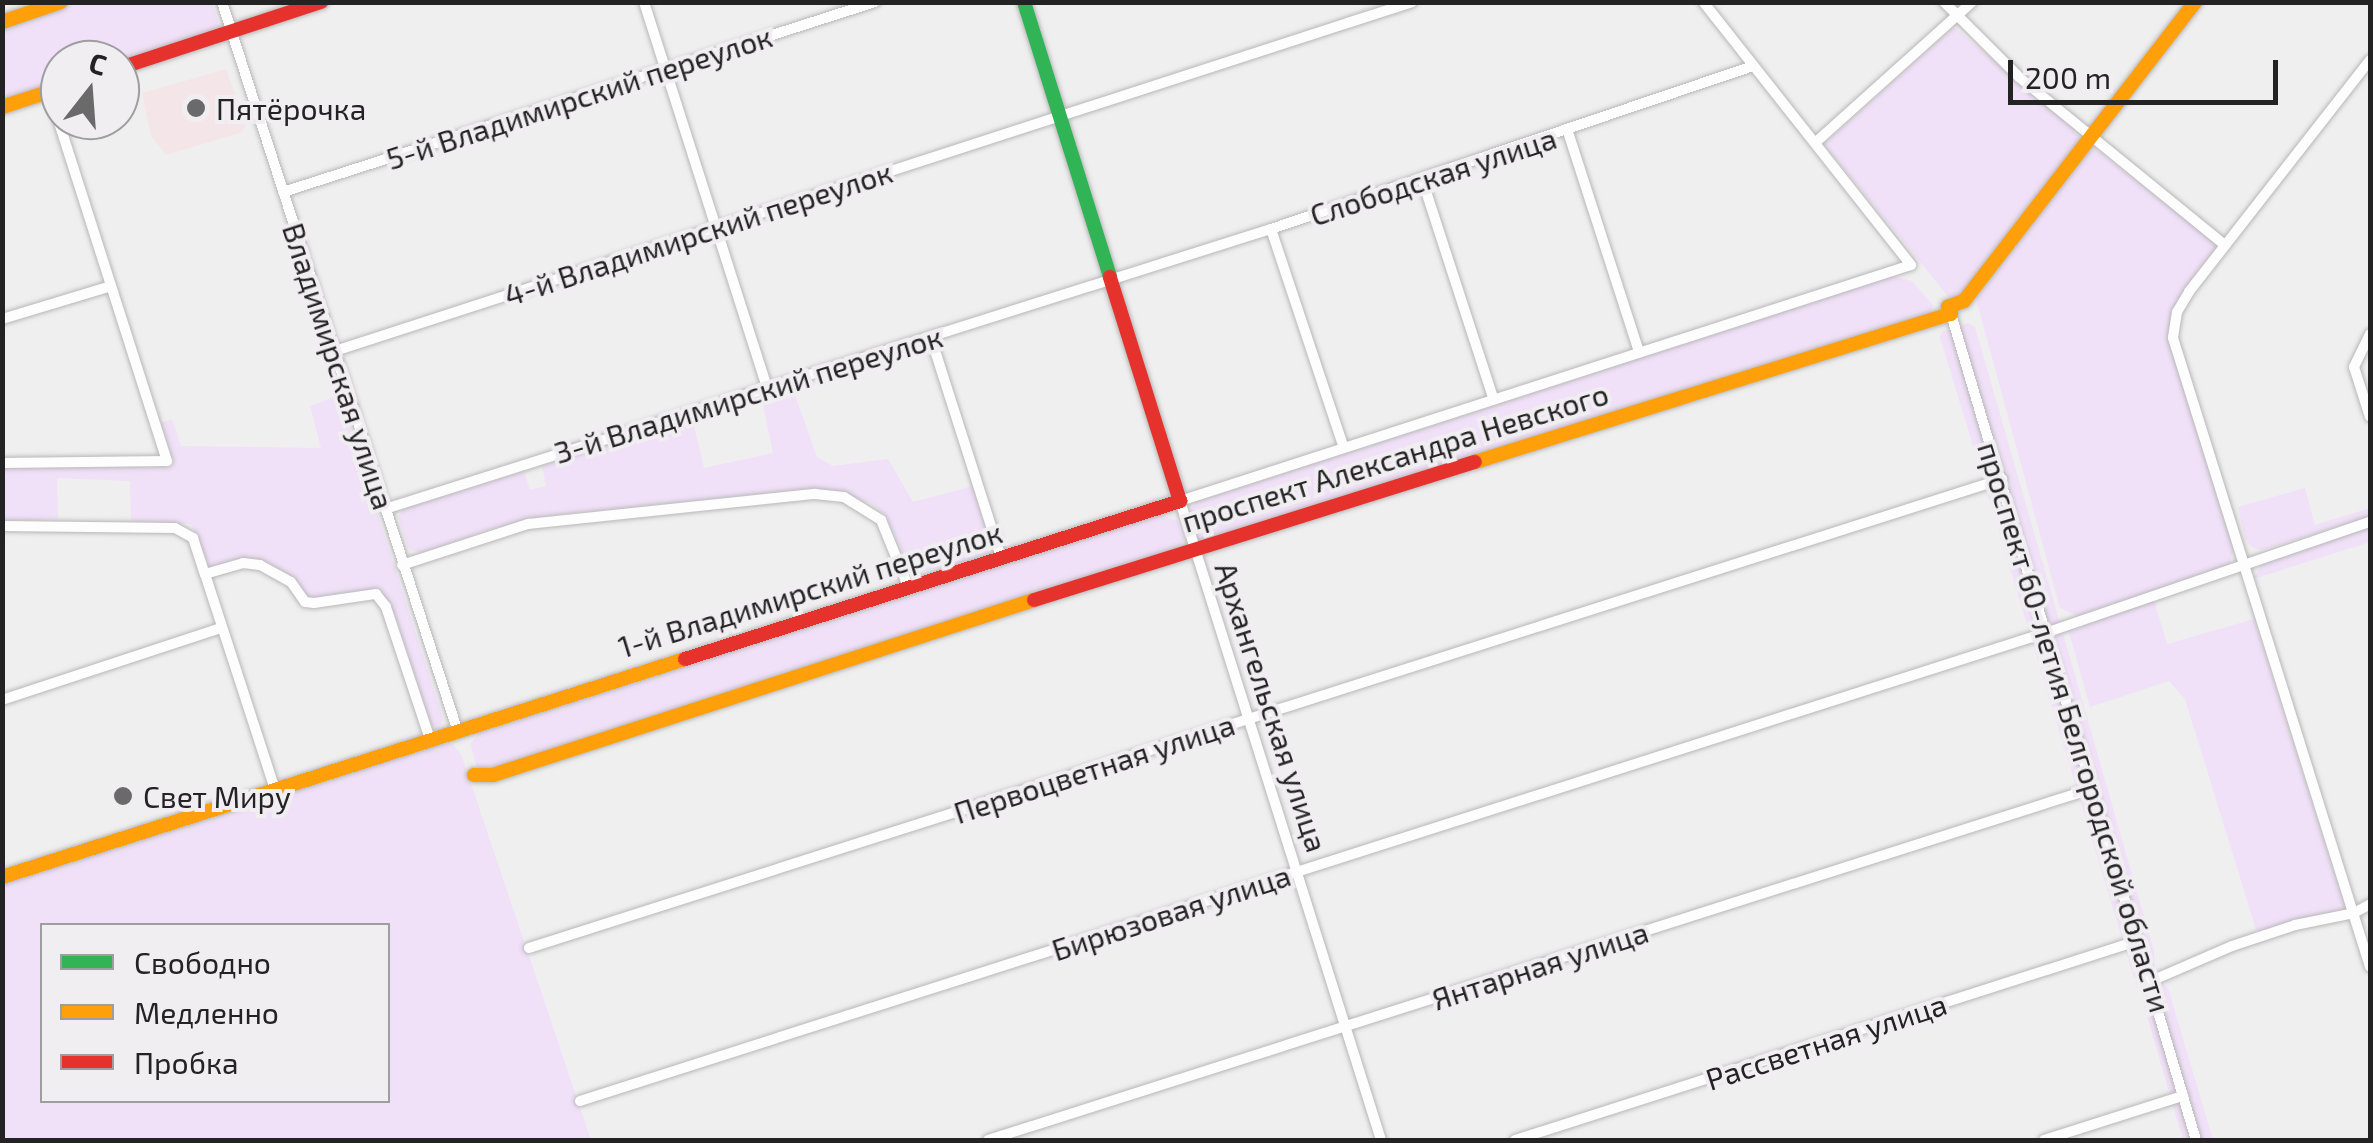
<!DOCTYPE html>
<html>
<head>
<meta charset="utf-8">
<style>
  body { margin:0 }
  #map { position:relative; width:2373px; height:1143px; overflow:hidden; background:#f0eff0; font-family:"Exo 2",sans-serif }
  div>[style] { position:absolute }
  .commercial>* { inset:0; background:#f4e6e8 }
  .green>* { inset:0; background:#f0e0f8 }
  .roads { filter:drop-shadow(0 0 2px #b8b7b8) drop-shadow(0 0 2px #b8b7b8) }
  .street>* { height:10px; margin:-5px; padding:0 5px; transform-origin:5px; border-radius:5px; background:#fdfdfd }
  .fast>* { height:14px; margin:-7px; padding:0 7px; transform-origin:7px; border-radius:7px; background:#30b455 }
  .slow>* { height:14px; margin:-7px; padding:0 7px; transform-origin:7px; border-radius:7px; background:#ff9f0a }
  .jam>* { height:14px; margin:-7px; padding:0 7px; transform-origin:7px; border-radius:7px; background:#e5322d }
  .dots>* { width:28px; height:28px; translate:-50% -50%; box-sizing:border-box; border:5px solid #f0eef1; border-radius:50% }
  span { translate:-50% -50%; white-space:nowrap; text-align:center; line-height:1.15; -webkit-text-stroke:8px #f0eef1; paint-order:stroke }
  .street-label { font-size:30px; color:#242324 }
  .poi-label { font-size:30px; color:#242324 }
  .left { translate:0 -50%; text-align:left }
  .frame { position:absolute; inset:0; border:5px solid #242324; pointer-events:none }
  .legend { position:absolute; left:40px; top:923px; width:350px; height:180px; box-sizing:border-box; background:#f0eef1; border:2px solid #9e9d9f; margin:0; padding:12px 18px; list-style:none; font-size:30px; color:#242324 }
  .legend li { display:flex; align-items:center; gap:20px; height:50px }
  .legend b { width:50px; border:2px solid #9e9d9f }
  .north { position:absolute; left:40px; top:40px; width:100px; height:100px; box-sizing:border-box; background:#f0eef1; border:2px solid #9e9d9f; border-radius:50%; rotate:17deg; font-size:28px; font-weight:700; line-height:40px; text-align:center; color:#242324 }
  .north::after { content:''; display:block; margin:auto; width:35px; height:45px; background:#6b6a6b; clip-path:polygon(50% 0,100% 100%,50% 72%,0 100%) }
  .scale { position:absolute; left:2008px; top:60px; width:270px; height:45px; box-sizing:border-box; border:5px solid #242324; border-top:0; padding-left:12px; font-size:30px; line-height:35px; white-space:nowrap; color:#242324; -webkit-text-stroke:8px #f0eef1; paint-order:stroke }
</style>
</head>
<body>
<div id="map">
  <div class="commercial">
    <div style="clip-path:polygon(226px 69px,246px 123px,243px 132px,166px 155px,151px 136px,142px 93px)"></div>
  </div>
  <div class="green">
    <div style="clip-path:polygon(212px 2px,221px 31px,120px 63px,60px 60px,60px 82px,3px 101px,2px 25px,73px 3px)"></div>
    <div style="clip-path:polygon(1954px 27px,2072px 127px,2080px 139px,1963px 297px,1951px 300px,1824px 144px)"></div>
    <div style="clip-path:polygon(2095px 149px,2213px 240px,2216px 248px,2170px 323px,2170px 345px,2233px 549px,2230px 565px,2080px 617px,2060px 608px,1976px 299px,2086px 153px)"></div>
    <div style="clip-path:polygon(1894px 276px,1912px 281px,1933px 305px,1931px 314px,1197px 541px,1188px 514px,1196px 502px)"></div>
    <div style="clip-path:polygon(1968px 323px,1975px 327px,2154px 951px,2154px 967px,2142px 980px,2134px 978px,1940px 337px,1943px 331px)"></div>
    <div style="clip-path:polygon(794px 392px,817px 457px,833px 466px,888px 459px,913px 502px,973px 486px,990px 541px,988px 552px,982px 558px,912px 574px,887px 517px,873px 504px,831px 490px,806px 489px,542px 516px,486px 530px,422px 553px,409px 549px,398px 517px,404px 508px,524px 472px,530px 490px,546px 486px,542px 466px,693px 420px,704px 468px,773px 453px,762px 400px)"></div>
    <div style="clip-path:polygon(335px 397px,341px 401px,440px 708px,443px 719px,438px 731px,429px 723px,394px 615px,379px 589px,308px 599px,258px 562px,210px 569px,191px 524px,131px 522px,130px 481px,57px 478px,58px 519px,3px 521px,3px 468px,171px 467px,174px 461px,161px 423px,172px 419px,181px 446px,321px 448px,310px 406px)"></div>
    <div style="clip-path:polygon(2305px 488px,2315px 525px,2370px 508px,2370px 516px,2262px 550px,2252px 547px,2245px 539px,2238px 507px)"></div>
    <div style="clip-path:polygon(1159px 514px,1178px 521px,1185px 539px,1176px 548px,489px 770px,477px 767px,470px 744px,483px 728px)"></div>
    <div style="clip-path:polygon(2370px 527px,2370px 542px,2253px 579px,2265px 560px)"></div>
    <div style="clip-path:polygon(2154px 600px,2167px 644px,2254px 619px,2346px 911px,2258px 936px,2185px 699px,2169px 681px,2090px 707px,2068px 629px)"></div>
    <div style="clip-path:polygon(evenodd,452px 744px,461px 754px,591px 1140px,3px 1140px,2px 882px,436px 745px,452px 744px,42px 926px,388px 926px,388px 1100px,42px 1100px,42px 926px)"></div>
    <div style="clip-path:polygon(2163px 983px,2168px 988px,2213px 1140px,2183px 1140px,2142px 999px,2151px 986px)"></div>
  </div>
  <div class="roads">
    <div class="street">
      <div style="left:222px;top:2px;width:764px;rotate:72.09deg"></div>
      <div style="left:644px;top:2px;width:404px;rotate:72.3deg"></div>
      <div style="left:1944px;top:2px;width:107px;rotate:45deg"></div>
      <div style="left:2020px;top:78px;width:264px;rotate:39.2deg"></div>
      <div style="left:2370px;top:60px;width:294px;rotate:128deg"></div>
      <div style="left:2189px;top:292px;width:23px;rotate:121deg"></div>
      <div style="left:2177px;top:312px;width:26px;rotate:99deg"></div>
      <div style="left:2173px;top:338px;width:659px;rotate:72.61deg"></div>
      <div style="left:1568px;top:132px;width:231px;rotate:72.1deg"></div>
      <div style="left:1816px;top:142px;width:210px;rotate:-41.9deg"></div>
      <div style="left:1422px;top:179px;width:229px;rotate:72deg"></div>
      <div style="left:283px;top:192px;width:622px;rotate:-17.79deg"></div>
      <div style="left:1271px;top:229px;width:229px;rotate:71.6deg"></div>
      <div style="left:1951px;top:314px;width:862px;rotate:73.48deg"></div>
      <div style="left:2px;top:319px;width:114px;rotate:-16.8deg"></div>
      <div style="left:2370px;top:334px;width:37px;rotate:116deg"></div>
      <div style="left:2354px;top:367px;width:52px;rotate:72.3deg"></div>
      <div style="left:931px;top:338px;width:231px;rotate:72.3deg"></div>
      <div style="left:335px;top:351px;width:1132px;rotate:-17.95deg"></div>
      <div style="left:2px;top:463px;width:165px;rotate:-0.7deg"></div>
      <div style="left:167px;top:461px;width:387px;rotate:-107.7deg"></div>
      <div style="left:385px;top:509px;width:929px;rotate:-17.54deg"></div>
      <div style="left:1271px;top:229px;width:509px;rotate:-18.68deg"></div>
      <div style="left:2px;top:526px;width:173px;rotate:0.7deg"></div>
      <div style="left:175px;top:528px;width:21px;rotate:29deg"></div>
      <div style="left:193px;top:538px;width:38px;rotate:72deg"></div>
      <div style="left:205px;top:574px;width:40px;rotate:-16deg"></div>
      <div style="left:243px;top:563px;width:17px;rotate:7deg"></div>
      <div style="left:260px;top:565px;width:35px;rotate:29deg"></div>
      <div style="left:291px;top:582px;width:24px;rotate:55deg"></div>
      <div style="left:305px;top:602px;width:9px;rotate:6deg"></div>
      <div style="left:314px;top:603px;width:63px;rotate:-8.3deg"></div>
      <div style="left:376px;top:594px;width:16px;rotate:52deg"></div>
      <div style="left:386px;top:607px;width:139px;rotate:71.6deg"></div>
      <div style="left:402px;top:565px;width:133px;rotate:-18deg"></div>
      <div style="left:528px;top:524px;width:289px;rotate:-6deg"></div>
      <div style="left:815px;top:494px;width:29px;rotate:6deg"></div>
      <div style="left:844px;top:497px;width:44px;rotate:31.9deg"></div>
      <div style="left:881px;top:520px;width:71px;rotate:67.8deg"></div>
      <div style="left:205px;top:574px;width:226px;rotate:72deg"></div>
      <div style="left:2px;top:700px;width:231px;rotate:-18.2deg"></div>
      <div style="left:529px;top:948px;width:1546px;rotate:-17.66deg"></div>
      <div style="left:2151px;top:981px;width:88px;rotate:-23.4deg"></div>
      <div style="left:2232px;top:946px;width:66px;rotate:-18.4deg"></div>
      <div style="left:2295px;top:925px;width:60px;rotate:-11.5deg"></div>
      <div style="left:2354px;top:913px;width:18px;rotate:-29deg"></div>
      <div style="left:580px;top:1101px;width:1541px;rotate:-17.72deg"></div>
      <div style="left:2048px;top:632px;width:340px;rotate:-18.9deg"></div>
      <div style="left:988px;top:1140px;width:1158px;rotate:-17.65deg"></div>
      <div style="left:1381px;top:1140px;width:670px;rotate:-107.46deg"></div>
      <div style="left:1180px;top:501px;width:768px;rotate:-17.89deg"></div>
      <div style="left:1911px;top:265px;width:335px;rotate:-128.3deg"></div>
      <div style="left:1515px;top:1140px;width:653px;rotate:-17.74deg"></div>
      <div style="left:2044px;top:1140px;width:146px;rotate:-17.6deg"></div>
    </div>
    <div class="fast">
      <div style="left:1024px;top:2px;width:288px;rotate:72.6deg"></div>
    </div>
    <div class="slow">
      <div style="left:2px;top:22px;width:62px;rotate:-18.7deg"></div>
      <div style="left:2px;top:107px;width:61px;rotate:-18.1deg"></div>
      <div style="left:1475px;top:462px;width:498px;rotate:-17.3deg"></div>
      <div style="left:1951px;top:314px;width:8px;rotate:-113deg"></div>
      <div style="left:1948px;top:307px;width:17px;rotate:-21deg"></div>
      <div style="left:1964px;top:301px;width:378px;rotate:-52.3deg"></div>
      <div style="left:474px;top:775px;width:19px"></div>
      <div style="left:493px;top:775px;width:569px;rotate:-17.93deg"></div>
      <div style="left:2px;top:877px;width:717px;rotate:-17.7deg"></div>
    </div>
    <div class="jam">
      <div style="left:120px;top:68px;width:212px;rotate:-18.2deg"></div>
      <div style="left:1034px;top:600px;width:462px;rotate:-17.4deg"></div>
      <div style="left:685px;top:659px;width:520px;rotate:-17.7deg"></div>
      <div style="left:1180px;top:501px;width:235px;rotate:-107.4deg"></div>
    </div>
  </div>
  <div class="dots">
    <div style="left:196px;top:108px;background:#6b6a6b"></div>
    <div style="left:123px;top:796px;background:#6b6a6b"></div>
  </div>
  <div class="street-label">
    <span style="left:579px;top:97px;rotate:-18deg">5-й Владимирский переулок</span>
    <span style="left:1433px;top:176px;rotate:-18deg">Слободская улица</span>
    <span style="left:698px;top:233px;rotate:-18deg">4-й Владимирский переулок</span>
    <span style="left:339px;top:366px;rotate:72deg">Владимирская улица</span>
    <span style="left:748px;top:394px;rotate:-17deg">3-й Владимирский переулок</span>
    <span style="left:1395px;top:457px;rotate:-17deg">проспект Александра Невского</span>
    <span style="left:810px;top:589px;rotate:-17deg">1-й Владимирский переулок</span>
    <span style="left:1272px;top:707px;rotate:72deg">Архангельская улица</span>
    <span style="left:2075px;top:727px;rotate:73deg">проспект 60-летия Белгородской области</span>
    <span style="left:1094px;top:768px;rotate:-18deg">Первоцветная улица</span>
    <span style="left:1171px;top:912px;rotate:-18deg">Бирюзовая улица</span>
    <span style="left:1540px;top:965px;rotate:-18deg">Янтарная улица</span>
    <span style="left:1826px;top:1041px;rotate:-18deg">Рассветная улица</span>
  </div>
  <div class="poi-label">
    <span class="left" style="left:216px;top:108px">Пятёрочка</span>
    <span class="left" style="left:143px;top:796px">Свет Миру</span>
  </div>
  <div class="frame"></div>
  <ul class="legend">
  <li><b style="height:12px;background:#30b455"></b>Свободно</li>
  <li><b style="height:12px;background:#ff9f0a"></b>Медленно</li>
  <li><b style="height:12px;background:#e5322d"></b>Пробка</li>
  </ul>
  <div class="north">С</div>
  <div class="scale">200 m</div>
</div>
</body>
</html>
